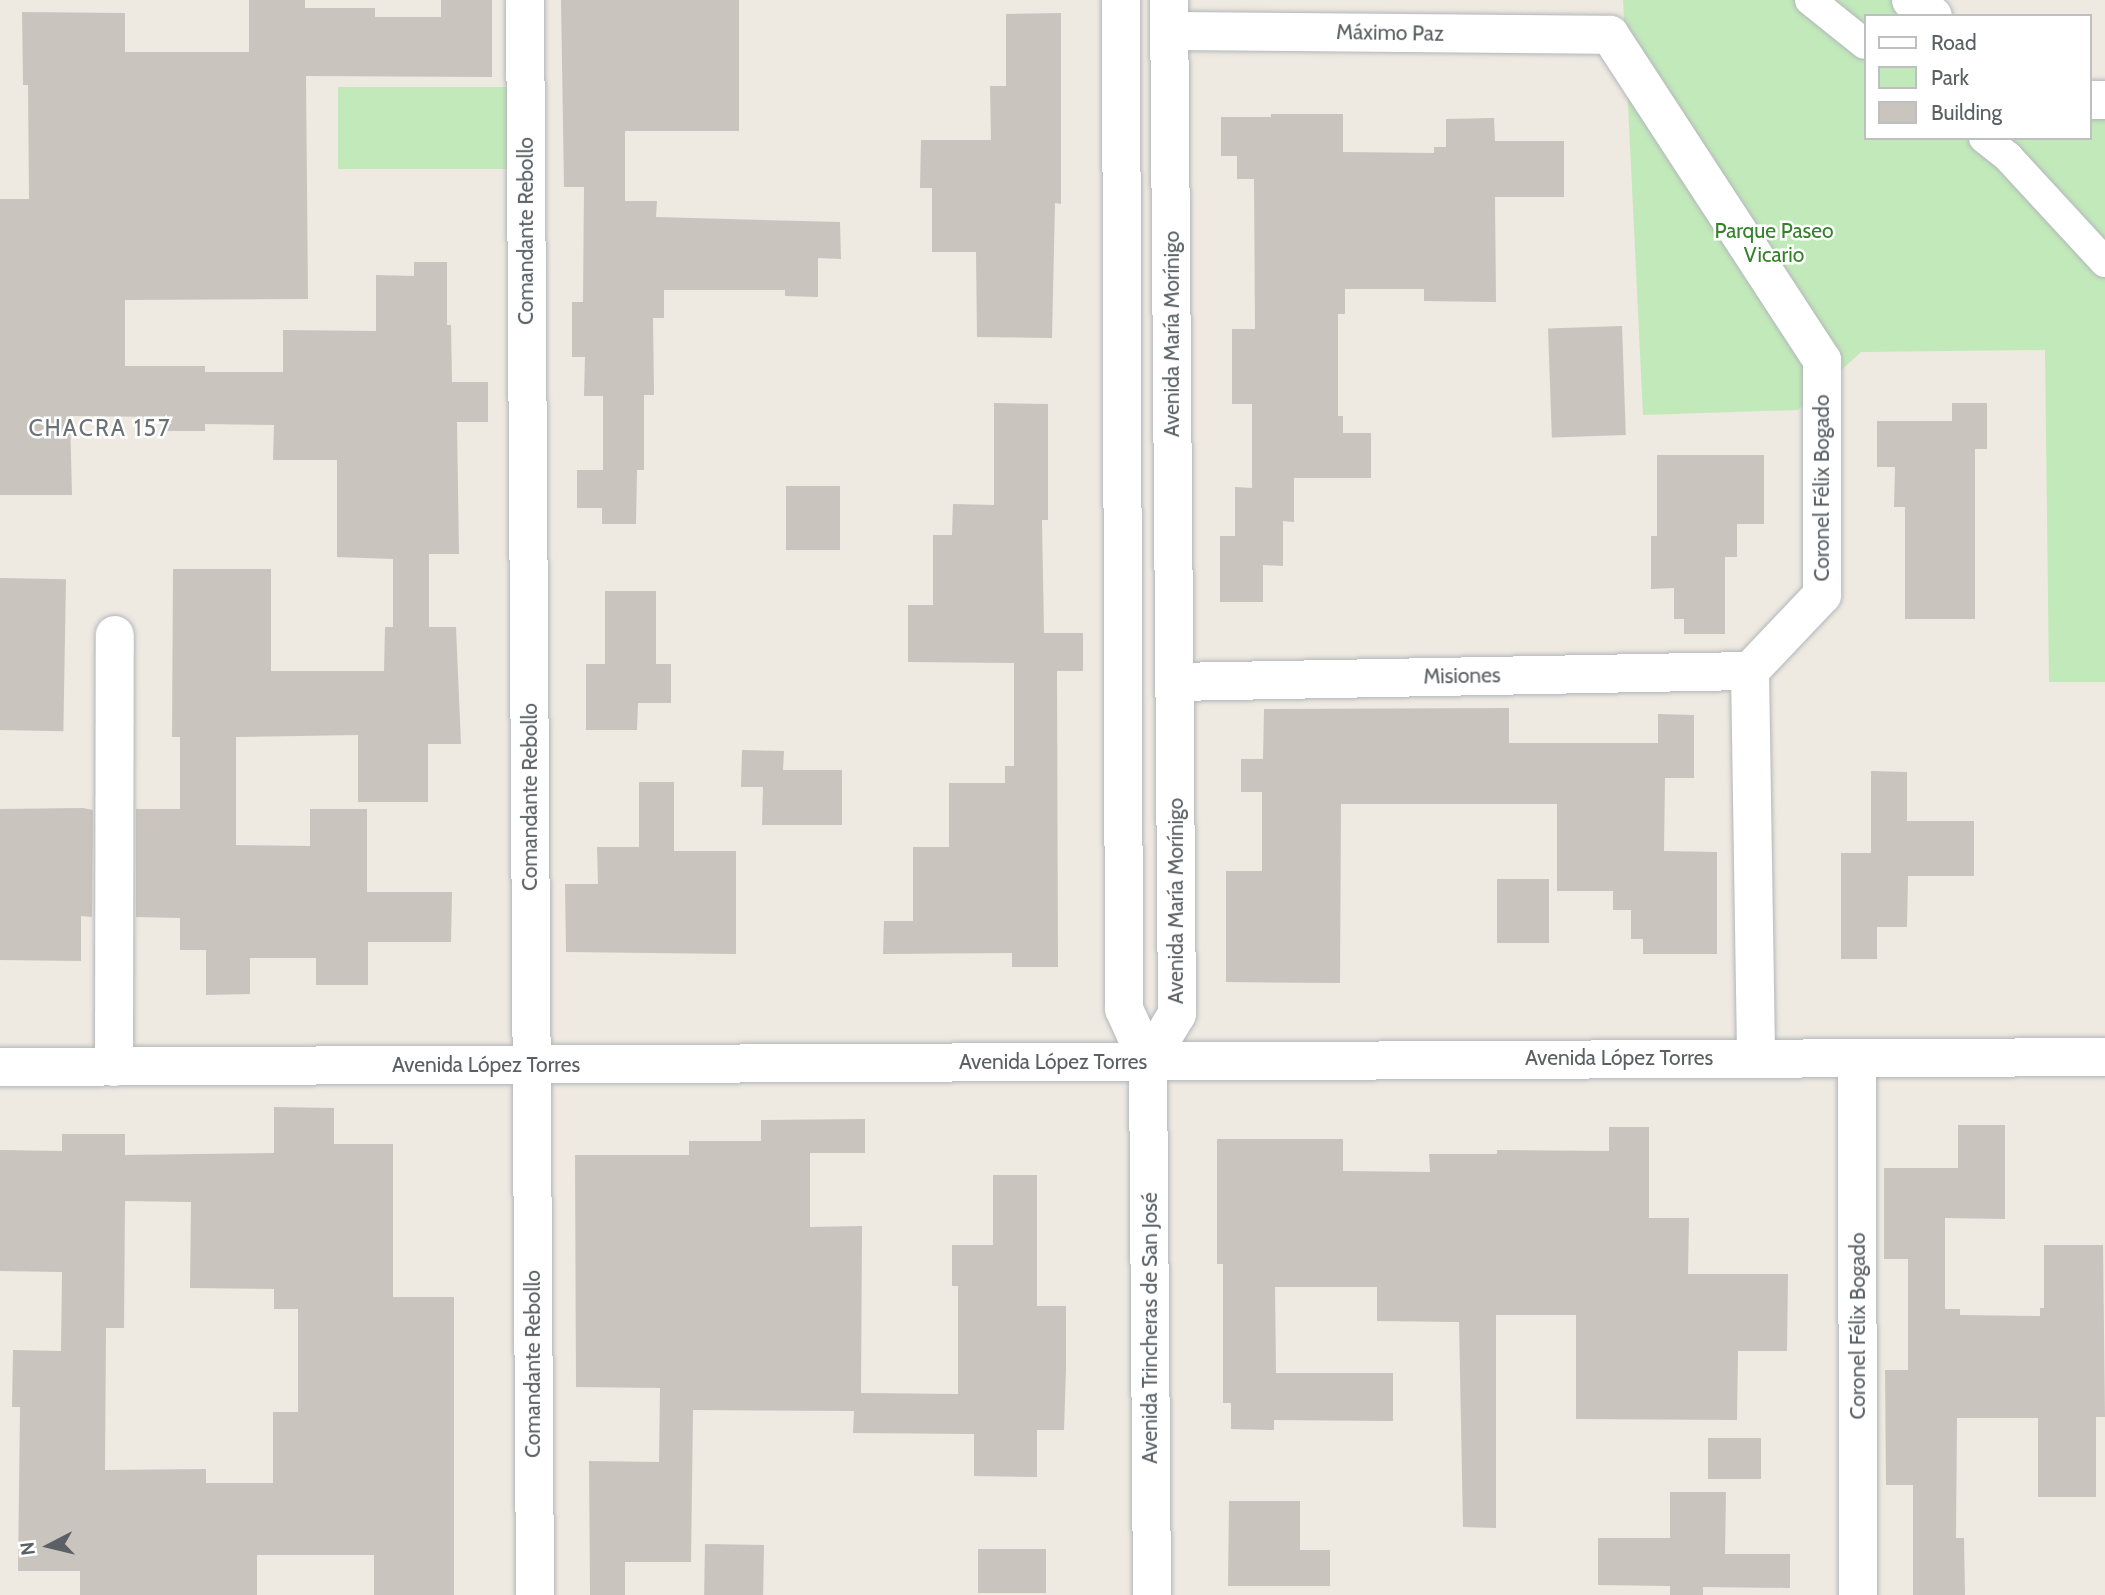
<!DOCTYPE html>
<html>
<head>
<meta charset="utf-8">
<style>
  body { margin:0 }
  #map { position:relative; width:2105px; height:1595px; overflow:hidden; background:#eee9e1; font-family:Cabin,sans-serif }
  div>[style] { position:absolute }
  .green>* { inset:0; background:#c2e9ba; transform-origin:0 0 }
  .building>* { inset:0; background:#c9c4be; transform-origin:0 0 }
  .roads { filter:drop-shadow(0 0 2px #b2b6ba) drop-shadow(0 0 2px #b2b6ba) }
  .pedestrian>* { height:30px; margin:-15px; padding:0 15px; transform-origin:15px; border-radius:15px; background:#fff }
  .minor>* { height:38px; margin:-19px; padding:0 19px; transform-origin:19px; border-radius:19px; background:#fff }
  .secondary>* { height:38px; margin:-19px; padding:0 19px; transform-origin:19px; border-radius:19px; background:#fff }
  span { translate:-50% -50%; white-space:nowrap; text-align:center; line-height:1.15; -webkit-text-stroke:5px #fff; paint-order:stroke }
  .street-label { font-size:21px; color:#5a6064 }
  .park-label { font-size:21px; color:#34822a }
  .neighbourhood-label { font-size:23px; color:#6a7276; letter-spacing:2px }
  .legend { position:absolute; left:1864px; top:14px; width:228px; height:126px; box-sizing:border-box; background:#fff; border:2px solid #bdbfc1; margin:0; padding:9px 12px; list-style:none; font-size:21px; color:#5a6064 }
  .legend li { display:flex; align-items:center; gap:14px; height:35px }
  .legend b { width:35px; border:2px solid #bdbfc1 }
  .north { position:absolute; left:14px; top:1511px; width:70px; height:70px; -webkit-text-stroke:5px #fff; paint-order:stroke; rotate:263deg; font-size:19px; font-weight:700; line-height:28px; text-align:center; color:#5a6064 }
  .north::after { content:''; display:block; margin:auto; width:24px; height:32px; background:#5a6064; clip-path:polygon(50% 0,100% 100%,50% 72%,0 100%) }
</style>
</head>
<body>
<div id="map">
  <div class="green">
    <div style="clip-path:polygon(1623px 0,1920px 0,1942px 16px,1865px 16px,1865px 138px,2089px 138px,2089px 100px,2105px 101px,2105px 682px,2049px 682px,2045px 350px,1861px 352px,1798px 410px,1643px 415px)"></div>
    <div style="left:338px;top:87px;width:174px;height:82px"></div>
  </div>
  <div class="building">
    <div style="clip-path:polygon(249px 0,305px 0,305px 8px,375px 8px,375px 17px,441px 17px,441px 0,492px 0,492px 77px,306px 76px,308px 299px,125px 300px,125px 366px,205px 366px,205px 372px,283px 372px,283px 330px,376px 331px,376px 275px,414px 276px,414px 262px,447px 262px,447px 325px,451px 325px,452px 382px,488px 382px,488px 422px,457px 422px,459px 554px,429px 554px,429px 627px,456px 627px,461px 744px,428px 744px,428px 802px,358px 802px,358px 735px,236px 737px,236px 845px,310px 846px,310px 809px,367px 809px,367px 892px,452px 892px,451px 942px,368px 942px,368px 985px,316px 985px,316px 958px,250px 958px,250px 994px,206px 995px,206px 950px,180px 950px,180px 918px,136px 917px,136px 809px,180px 809px,180px 737px,172px 737px,173px 569px,271px 569px,271px 671px,384px 671px,385px 627px,393px 627px,393px 559px,337px 557px,337px 460px,273px 460px,274px 425px,205px 424px,205px 431px,162px 431px,162px 417px,70px 416px,72px 495px,0 495px,0 199px,29px 199px,28px 85px,23px 85px,22px 12px,125px 13px,125px 52px,249px 52px)"></div>
    <div style="clip-path:polygon(561px 0,739px 0,739px 131px,625px 131px,625px 201px,657px 201px,656px 217px,840px 222px,841px 259px,818px 258px,818px 297px,785px 296px,785px 290px,664px 290px,664px 318px,653px 318px,654px 395px,644px 395px,644px 470px,637px 470px,636px 524px,602px 524px,602px 508px,577px 508px,577px 470px,603px 470px,603px 396px,584px 396px,585px 357px,572px 357px,572px 302px,583px 302px,584px 187px,564px 187px)"></div>
    <div style="clip-path:polygon(1061px 13px,1061px 204px,1055px 203px,1052px 338px,977px 337px,976px 252px,932px 252px,932px 188px,920px 188px,921px 140px,991px 140px,990px 86px,1006px 86px,1006px 14px)"></div>
    <div style="clip-path:polygon(1271px 114px,1343px 114px,1343px 152px,1434px 153px,1434px 147px,1446px 147px,1446px 119px,1494px 118px,1495px 141px,1564px 141px,1564px 197px,1495px 197px,1496px 302px,1424px 301px,1424px 289px,1345px 289px,1345px 314px,1338px 314px,1338px 416px,1343px 416px,1343px 433px,1371px 433px,1371px 478px,1294px 478px,1294px 522px,1283px 521px,1283px 566px,1263px 565px,1263px 602px,1220px 602px,1220px 536px,1235px 536px,1235px 487px,1252px 488px,1252px 404px,1232px 404px,1232px 329px,1255px 329px,1254px 179px,1237px 179px,1237px 156px,1221px 156px,1221px 117px,1271px 117px)"></div>
    <div style="left:1622px;top:326px;width:109px;height:74px;rotate:88deg"></div>
    <div style="clip-path:polygon(994px 403px,1048px 404px,1048px 520px,1042px 520px,1044px 633px,1083px 633px,1083px 671px,1057px 671px,1058px 967px,1012px 967px,1012px 953px,883px 954px,884px 921px,913px 921px,913px 847px,949px 847px,949px 783px,1005px 783px,1005px 766px,1014px 766px,1014px 663px,908px 662px,908px 605px,933px 605px,933px 535px,952px 535px,953px 504px,994px 505px)"></div>
    <div style="clip-path:polygon(1952px 403px,1987px 403px,1987px 449px,1975px 449px,1975px 619px,1905px 619px,1905px 507px,1894px 507px,1895px 467px,1877px 467px,1877px 421px,1952px 421px)"></div>
    <div style="clip-path:polygon(1657px 455px,1764px 455px,1764px 524px,1737px 524px,1737px 557px,1725px 557px,1725px 634px,1684px 634px,1684px 619px,1674px 619px,1674px 588px,1651px 589px,1651px 536px,1657px 536px)"></div>
    <div style="left:786px;top:486px;width:54px;height:64px"></div>
    <div style="left:0;top:578px;width:66px;height:152px;rotate:1deg"></div>
    <div style="clip-path:polygon(605px 591px,656px 591px,656px 664px,671px 664px,671px 703px,638px 703px,637px 730px,586px 730px,586px 664px,605px 664px)"></div>
    <div style="clip-path:polygon(1509px 708px,1509px 743px,1658px 743px,1658px 714px,1694px 715px,1694px 778px,1665px 778px,1664px 851px,1717px 852px,1717px 954px,1643px 954px,1643px 939px,1631px 939px,1631px 910px,1613px 910px,1613px 891px,1557px 891px,1557px 804px,1341px 804px,1340px 983px,1226px 982px,1226px 871px,1262px 871px,1262px 792px,1241px 792px,1241px 759px,1263px 759px,1264px 709px)"></div>
    <div style="clip-path:polygon(742px 750px,784px 751px,783px 770px,842px 770px,842px 825px,762px 825px,763px 787px,741px 787px)"></div>
    <div style="clip-path:polygon(1871px 771px,1907px 772px,1907px 821px,1974px 821px,1974px 876px,1908px 876px,1907px 927px,1877px 927px,1877px 959px,1841px 959px,1841px 853px,1871px 853px)"></div>
    <div style="clip-path:polygon(639px 782px,674px 782px,674px 851px,736px 851px,736px 954px,566px 952px,565px 884px,598px 884px,597px 847px,639px 847px)"></div>
    <div style="clip-path:polygon(83px 808px,93px 810px,92px 917px,81px 916px,81px 961px,0 960px,0 809px)"></div>
    <div style="left:1497px;top:879px;width:52px;height:64px"></div>
    <div style="clip-path:polygon(evenodd,274px 1107px,334px 1108px,334px 1144px,393px 1144px,393px 1297px,454px 1297px,454px 1595px,374px 1595px,374px 1555px,257px 1555px,257px 1595px,80px 1595px,80px 1571px,18px 1571px,20px 1407px,12px 1407px,13px 1350px,61px 1351px,62px 1272px,0 1271px,0 1150px,62px 1151px,62px 1134px,125px 1134px,125px 1155px,274px 1153px,274px 1107px,125px 1201px,191px 1202px,190px 1288px,274px 1289px,274px 1309px,298px 1309px,298px 1412px,273px 1412px,273px 1483px,206px 1483px,206px 1469px,105px 1470px,106px 1328px,124px 1328px,125px 1201px)"></div>
    <div style="clip-path:polygon(865px 1119px,865px 1153px,810px 1153px,810px 1227px,862px 1226px,861px 1393px,958px 1394px,958px 1286px,952px 1286px,952px 1245px,993px 1245px,993px 1175px,1037px 1175px,1037px 1306px,1066px 1306px,1066px 1369px,1064px 1430px,1037px 1430px,1037px 1477px,974px 1476px,974px 1434px,853px 1433px,854px 1411px,693px 1410px,691px 1562px,625px 1562px,625px 1595px,590px 1595px,589px 1461px,659px 1462px,660px 1388px,576px 1387px,575px 1155px,689px 1155px,689px 1141px,761px 1141px,761px 1120px)"></div>
    <div style="clip-path:polygon(1958px 1125px,2005px 1125px,2005px 1219px,1945px 1218px,1945px 1309px,1960px 1309px,1960px 1315px,2040px 1316px,2040px 1308px,2044px 1308px,2044px 1245px,2103px 1245px,2105px 1417px,2096px 1417px,2096px 1497px,2038px 1497px,2038px 1418px,1957px 1418px,1956px 1538px,1964px 1538px,1965px 1595px,1913px 1595px,1913px 1485px,1886px 1485px,1885px 1370px,1908px 1370px,1908px 1259px,1884px 1259px,1884px 1168px,1958px 1168px)"></div>
    <div style="clip-path:polygon(1609px 1127px,1649px 1127px,1649px 1218px,1689px 1218px,1688px 1274px,1788px 1274px,1787px 1351px,1738px 1351px,1737px 1420px,1576px 1419px,1576px 1315px,1496px 1315px,1496px 1528px,1463px 1527px,1459px 1322px,1377px 1321px,1377px 1287px,1275px 1287px,1276px 1373px,1393px 1373px,1393px 1421px,1274px 1420px,1274px 1430px,1231px 1429px,1231px 1403px,1223px 1403px,1223px 1264px,1217px 1264px,1217px 1139px,1343px 1139px,1343px 1171px,1430px 1172px,1429px 1154px,1497px 1154px,1497px 1150px,1609px 1151px)"></div>
    <div style="left:1708px;top:1438px;width:53px;height:41px"></div>
    <div style="clip-path:polygon(1670px 1492px,1726px 1492px,1725px 1554px,1790px 1554px,1790px 1588px,1703px 1587px,1703px 1595px,1670px 1595px,1670px 1586px,1598px 1585px,1598px 1538px,1670px 1538px)"></div>
    <div style="clip-path:polygon(1229px 1501px,1300px 1501px,1300px 1550px,1330px 1550px,1330px 1586px,1228px 1586px)"></div>
    <div style="left:705px;top:1544px;width:59px;height:51px;rotate:1deg"></div>
    <div style="left:978px;top:1549px;width:68px;height:44px"></div>
  </div>
  <div class="roads">
    <div class="pedestrian">
      <div style="left:1810px;top:0;width:70px;rotate:38.7deg"></div>
      <div style="left:1984px;top:138px;width:31px;rotate:38deg"></div>
      <div style="left:2008px;top:157px;width:143px;rotate:47.3deg"></div>
    </div>
    <div class="minor">
      <div style="left:525px;top:0;width:1595px;rotate:89.64deg"></div>
      <div style="left:1911px;top:0;width:27px;rotate:36deg"></div>
      <div style="left:1169px;top:31px;width:441px;rotate:0.5deg"></div>
      <div style="left:1610px;top:35px;width:388px;rotate:56.9deg"></div>
      <div style="left:1822px;top:360px;width:235px;rotate:90deg"></div>
      <div style="left:1822px;top:595px;width:105px;rotate:133.5deg"></div>
      <div style="left:1750px;top:671px;width:387px;rotate:89.1deg"></div>
      <div style="left:2089px;top:100px;width:16px"></div>
      <div style="left:1175px;top:682px;width:575px;rotate:-1.1deg"></div>
      <div style="left:1857px;top:1058px;width:537px;rotate:89.89deg"></div>
      <div style="left:114px;top:1067px;width:432px;rotate:-89.9deg"></div>
    </div>
    <div class="secondary">
      <div style="left:1121px;top:0;width:1009px;rotate:89.83deg"></div>
      <div style="left:1124px;top:1009px;width:58px;rotate:65.6deg"></div>
      <div style="left:1148px;top:1062px;width:533px;rotate:89.57deg"></div>
      <div style="left:1148px;top:1062px;width:56px;rotate:-58.9deg"></div>
      <div style="left:1177px;top:1014px;width:1014px;rotate:-90.45deg"></div>
      <div style="left:0;top:1067px;width:2105px;rotate:-0.27deg"></div>
    </div>
  </div>
  <div class="street-label">
    <span style="left:1390px;top:33px;rotate:1deg">Máximo Paz</span>
    <span style="left:526px;top:231px;rotate:-90deg">Comandante Rebollo</span>
    <span style="left:1172px;top:334px;rotate:-90deg">Avenida María Morínigo</span>
    <span style="left:1822px;top:488px;rotate:-90deg">Coronel Félix Bogado</span>
    <span style="left:1462px;top:676px;rotate:-1deg">Misiones</span>
    <span style="left:530px;top:797px;rotate:-90deg">Comandante Rebollo</span>
    <span style="left:1176px;top:901px;rotate:-90deg">Avenida María Morínigo</span>
    <span style="left:1619px;top:1058px">Avenida López Torres</span>
    <span style="left:1053px;top:1062px">Avenida López Torres</span>
    <span style="left:486px;top:1065px">Avenida López Torres</span>
    <span style="left:1858px;top:1326px;rotate:-90deg">Coronel Félix Bogado</span>
    <span style="left:1150px;top:1328px;rotate:-90deg">Avenida Trincheras de San José</span>
    <span style="left:533px;top:1364px;rotate:-90deg">Comandante Rebollo</span>
  </div>
  <div class="park-label">
    <span style="left:1774px;top:243px">Parque Paseo<br>Vicario</span>
  </div>
  <div class="neighbourhood-label">
    <span style="left:100px;top:428px">CHACRA 157</span>
  </div>
  <ul class="legend">
  <li><b style="height:9px;background:#fff"></b>Road</li>
  <li><b style="height:19px;background:#c2e9ba"></b>Park</li>
  <li><b style="height:19px;background:#c9c4be"></b>Building</li>
  </ul>
  <div class="north">N</div>
</div>
</body>
</html>
